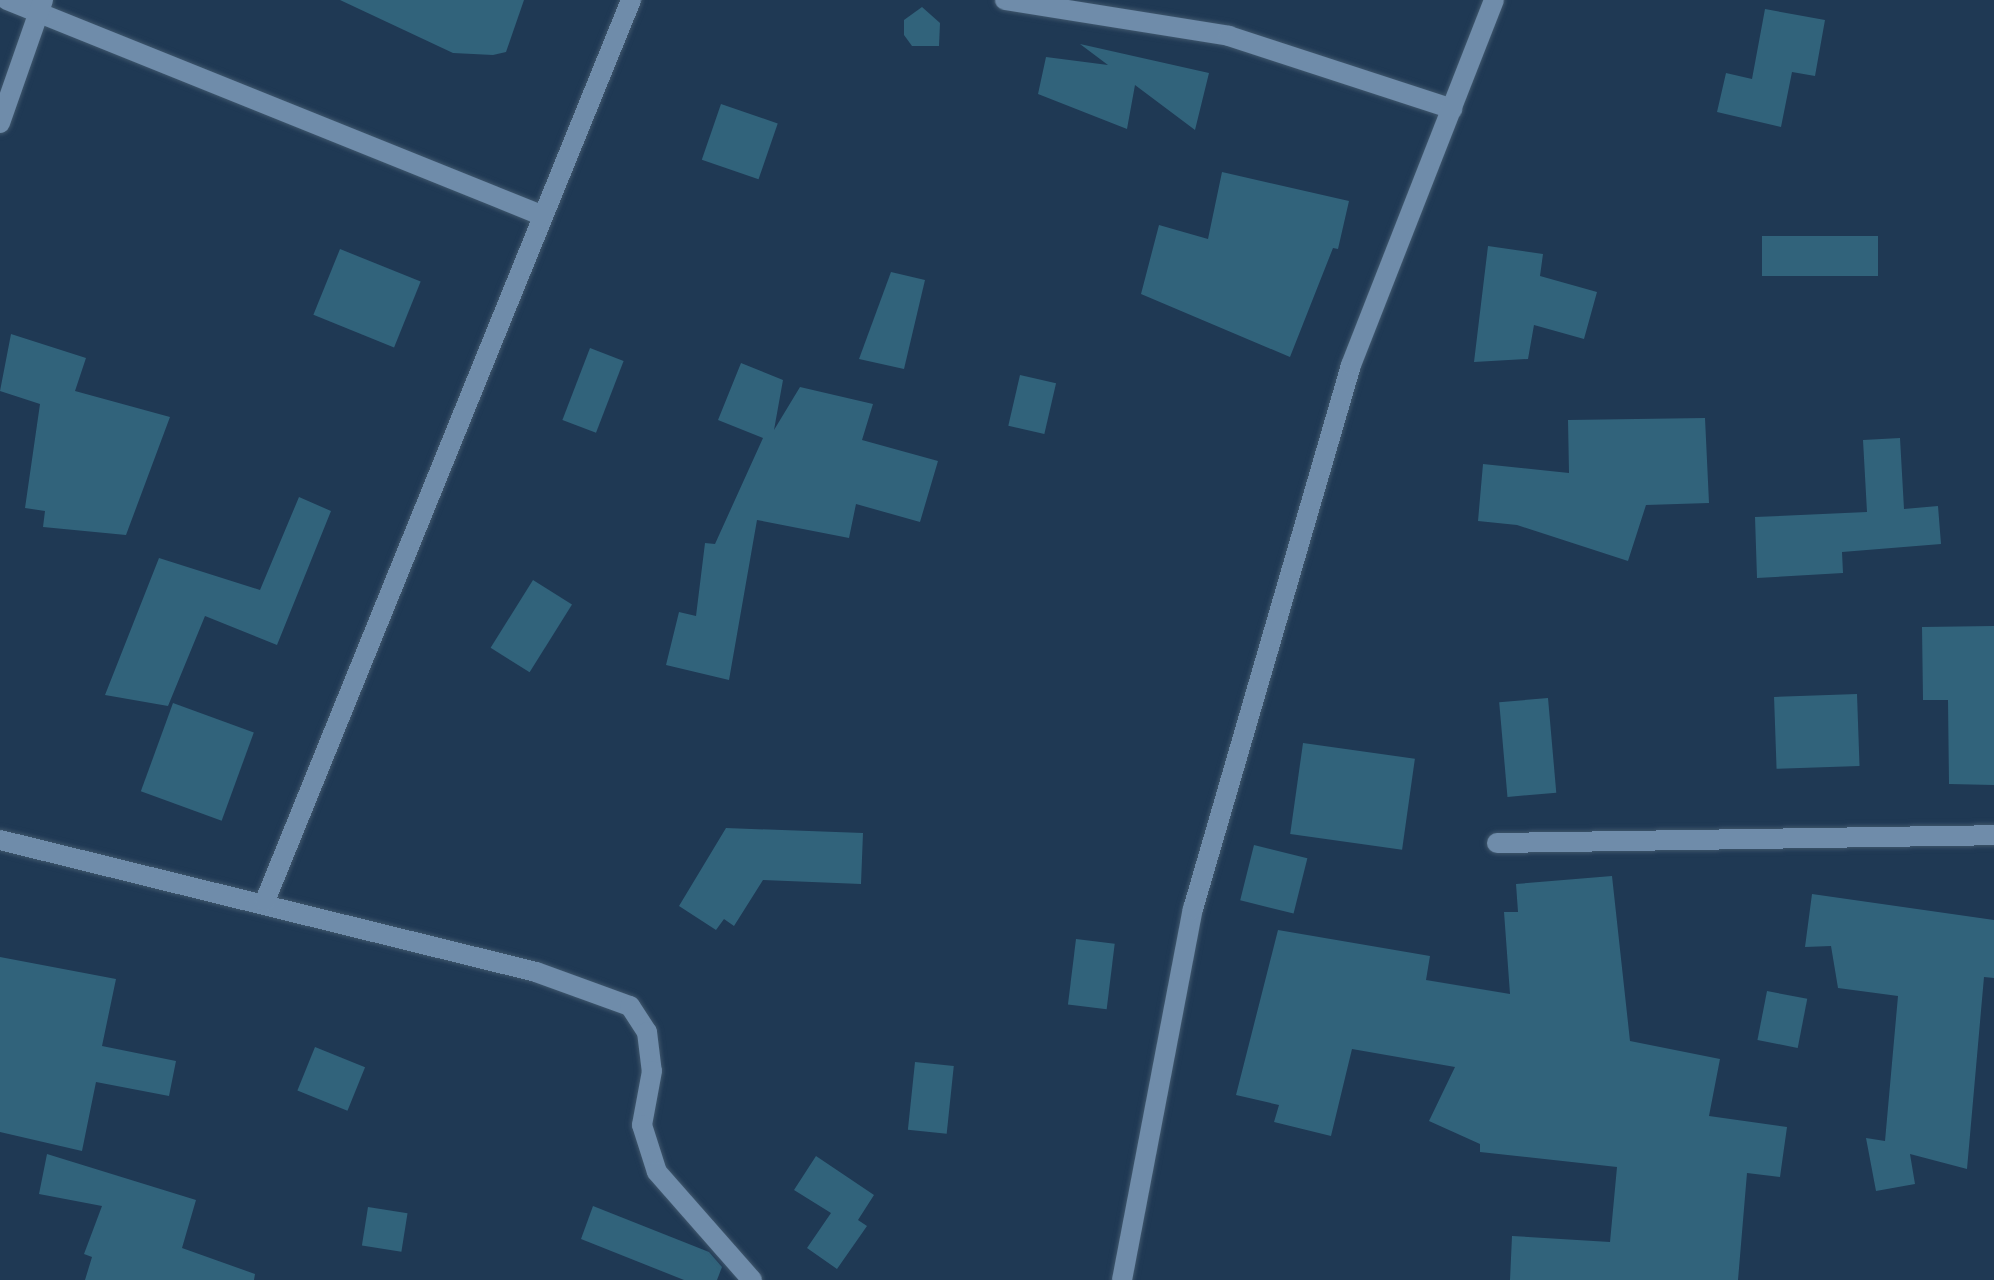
<!DOCTYPE html>
<html>
<head>
<meta charset="utf-8">
<style>
  body { margin:0 }
  #map { position:relative; width:1994px; height:1280px; overflow:hidden; background:#1f3954; font-family:"Public Sans",sans-serif }
  div>[style] { position:absolute }
  .building>* { inset:0; background:#31637b; transform-origin:0 0 }
  .roads { filter:drop-shadow(0 0 2px #40576d) drop-shadow(0 0 2px #40576d) }
  .street>* { height:20px; margin:-10px; padding:0 10px; transform-origin:10px; border-radius:10px; background:#6f8caa }
  span { translate:-50% -50%; white-space:nowrap; text-align:center; line-height:1.15; -webkit-text-stroke:8px #14202c; paint-order:stroke }
</style>
</head>
<body>
<div id="map">
  <div class="building">
    <div style="clip-path:polygon(340px 0,524px 0,506px 52px,493px 55px,453px 53px)"></div>
    <div style="clip-path:polygon(922px 7px,940px 23px,939px 46px,912px 46px,904px 35px,904px 20px)"></div>
    <div style="clip-path:polygon(1765px 9px,1825px 20px,1815px 76px,1792px 72px,1781px 127px,1717px 112px,1726px 73px,1752px 79px)"></div>
    <div style="clip-path:polygon(1080px 44px,1209px 73px,1195px 130px,1135px 85px,1127px 129px,1038px 94px,1046px 57px,1108px 65px)"></div>
    <div style="left:721px;top:104px;width:60px;height:59px;rotate:19deg"></div>
    <div style="clip-path:polygon(1222px 172px,1349px 201px,1338px 249px,1333px 248px,1290px 357px,1141px 294px,1159px 225px,1208px 239px)"></div>
    <div style="left:1878px;top:236px;width:40px;height:116px;rotate:90deg"></div>
    <div style="clip-path:polygon(1488px 246px,1543px 254px,1540px 276px,1597px 292px,1584px 339px,1534px 325px,1528px 359px,1474px 362px)"></div>
    <div style="left:340px;top:249px;width:87px;height:71px;rotate:22deg"></div>
    <div style="clip-path:polygon(891px 272px,925px 280px,904px 369px,859px 359px)"></div>
    <div style="clip-path:polygon(11px 334px,86px 358px,75px 391px,170px 417px,126px 535px,43px 527px,45px 511px,25px 508px,40px 404px,0 391px)"></div>
    <div style="left:590px;top:348px;width:36px;height:77px;rotate:21deg"></div>
    <div style="clip-path:polygon(741px 363px,783px 380px,774px 430px,800px 387px,873px 404px,862px 440px,938px 461px,920px 522px,856px 504px,849px 538px,757px 520px,729px 680px,666px 665px,679px 612px,696px 616px,705px 543px,715px 544px,763px 438px,718px 420px)"></div>
    <div style="left:1020px;top:375px;width:37px;height:52px;rotate:13deg"></div>
    <div style="clip-path:polygon(1705px 418px,1709px 503px,1646px 505px,1628px 561px,1517px 525px,1478px 521px,1483px 464px,1569px 473px,1568px 420px)"></div>
    <div style="clip-path:polygon(1900px 438px,1904px 509px,1938px 506px,1941px 544px,1842px 552px,1843px 573px,1757px 578px,1755px 517px,1867px 512px,1863px 440px)"></div>
    <div style="clip-path:polygon(299px 497px,331px 511px,277px 645px,205px 616px,168px 706px,105px 695px,159px 558px,260px 590px)"></div>
    <div style="left:533px;top:580px;width:46px;height:80px;rotate:32deg"></div>
    <div style="clip-path:polygon(1994px 626px,1994px 785px,1949px 784px,1948px 700px,1923px 700px,1922px 627px)"></div>
    <div style="left:1857px;top:694px;width:72px;height:83px;rotate:88deg"></div>
    <div style="left:1548px;top:698px;width:95px;height:49px;rotate:85deg"></div>
    <div style="left:173px;top:703px;width:86px;height:94px;rotate:20deg"></div>
    <div style="left:1303px;top:743px;width:113px;height:92px;rotate:8deg"></div>
    <div style="clip-path:polygon(726px 828px,863px 833px,861px 884px,763px 880px,734px 926px,724px 919px,716px 930px,679px 906px)"></div>
    <div style="left:1254px;top:845px;width:55px;height:57px;rotate:14deg"></div>
    <div style="clip-path:polygon(1612px 876px,1630px 1041px,1720px 1059px,1709px 1116px,1787px 1127px,1780px 1177px,1747px 1173px,1738px 1280px,1510px 1280px,1512px 1236px,1610px 1242px,1617px 1167px,1480px 1152px,1480px 1144px,1429px 1121px,1455px 1067px,1352px 1049px,1331px 1136px,1274px 1122px,1279px 1105px,1236px 1095px,1278px 930px,1430px 956px,1426px 980px,1510px 994px,1504px 912px,1518px 912px,1516px 884px)"></div>
    <div style="clip-path:polygon(1812px 894px,1994px 920px,1994px 978px,1984px 977px,1967px 1169px,1910px 1154px,1915px 1184px,1876px 1191px,1866px 1138px,1885px 1141px,1898px 996px,1838px 988px,1831px 946px,1805px 947px)"></div>
    <div style="left:1076px;top:939px;width:39px;height:66px;rotate:7deg"></div>
    <div style="clip-path:polygon(0 957px,116px 979px,102px 1046px,176px 1061px,169px 1096px,96px 1082px,82px 1151px,0 1132px)"></div>
    <div style="left:1767px;top:991px;width:41px;height:50px;rotate:11deg"></div>
    <div style="left:315px;top:1047px;width:54px;height:47px;rotate:22deg"></div>
    <div style="left:915px;top:1062px;width:39px;height:68px;rotate:6deg"></div>
    <div style="clip-path:polygon(47px 1154px,196px 1200px,182px 1248px,255px 1274px,254px 1280px,85px 1280px,92px 1257px,84px 1254px,102px 1206px,39px 1194px)"></div>
    <div style="clip-path:polygon(816px 1156px,874px 1195px,858px 1220px,867px 1226px,837px 1269px,807px 1248px,831px 1213px,794px 1190px)"></div>
    <div style="clip-path:polygon(593px 1206px,709px 1252px,722px 1267px,717px 1280px,684px 1280px,581px 1239px)"></div>
    <div style="left:368px;top:1207px;width:40px;height:39px;rotate:9deg"></div>
  </div>
  <div class="roads">
    <div class="street">
      <div style="left:7px;top:0;width:576px;rotate:21.93deg"></div>
      <div style="left:1005px;top:0;width:227px;rotate:9.1deg"></div>
      <div style="left:1229px;top:36px;width:235px;rotate:18.1deg"></div>
      <div style="left:0;top:123px;width:130px;rotate:-70.7deg"></div>
      <div style="left:0;top:840px;width:552px;rotate:13.83deg"></div>
      <div style="left:536px;top:972px;width:100px;rotate:19.9deg"></div>
      <div style="left:630px;top:1006px;width:31px;rotate:57deg"></div>
      <div style="left:647px;top:1032px;width:39px;rotate:83deg"></div>
      <div style="left:652px;top:1071px;width:55px;rotate:100.5deg"></div>
      <div style="left:642px;top:1125px;width:49px;rotate:72.3deg"></div>
      <div style="left:657px;top:1172px;width:144px;rotate:48.7deg"></div>
      <div style="left:1497px;top:843px;width:497px;rotate:-0.9deg"></div>
      <div style="left:265px;top:901px;width:973px;rotate:-67.89deg"></div>
      <div style="left:1122px;top:1280px;width:378px;rotate:-79.2deg"></div>
      <div style="left:1193px;top:909px;width:566px;rotate:-73.8deg"></div>
      <div style="left:1351px;top:365px;width:392px;rotate:-68.6deg"></div>
    </div>
  </div>
</div>
</body>
</html>
